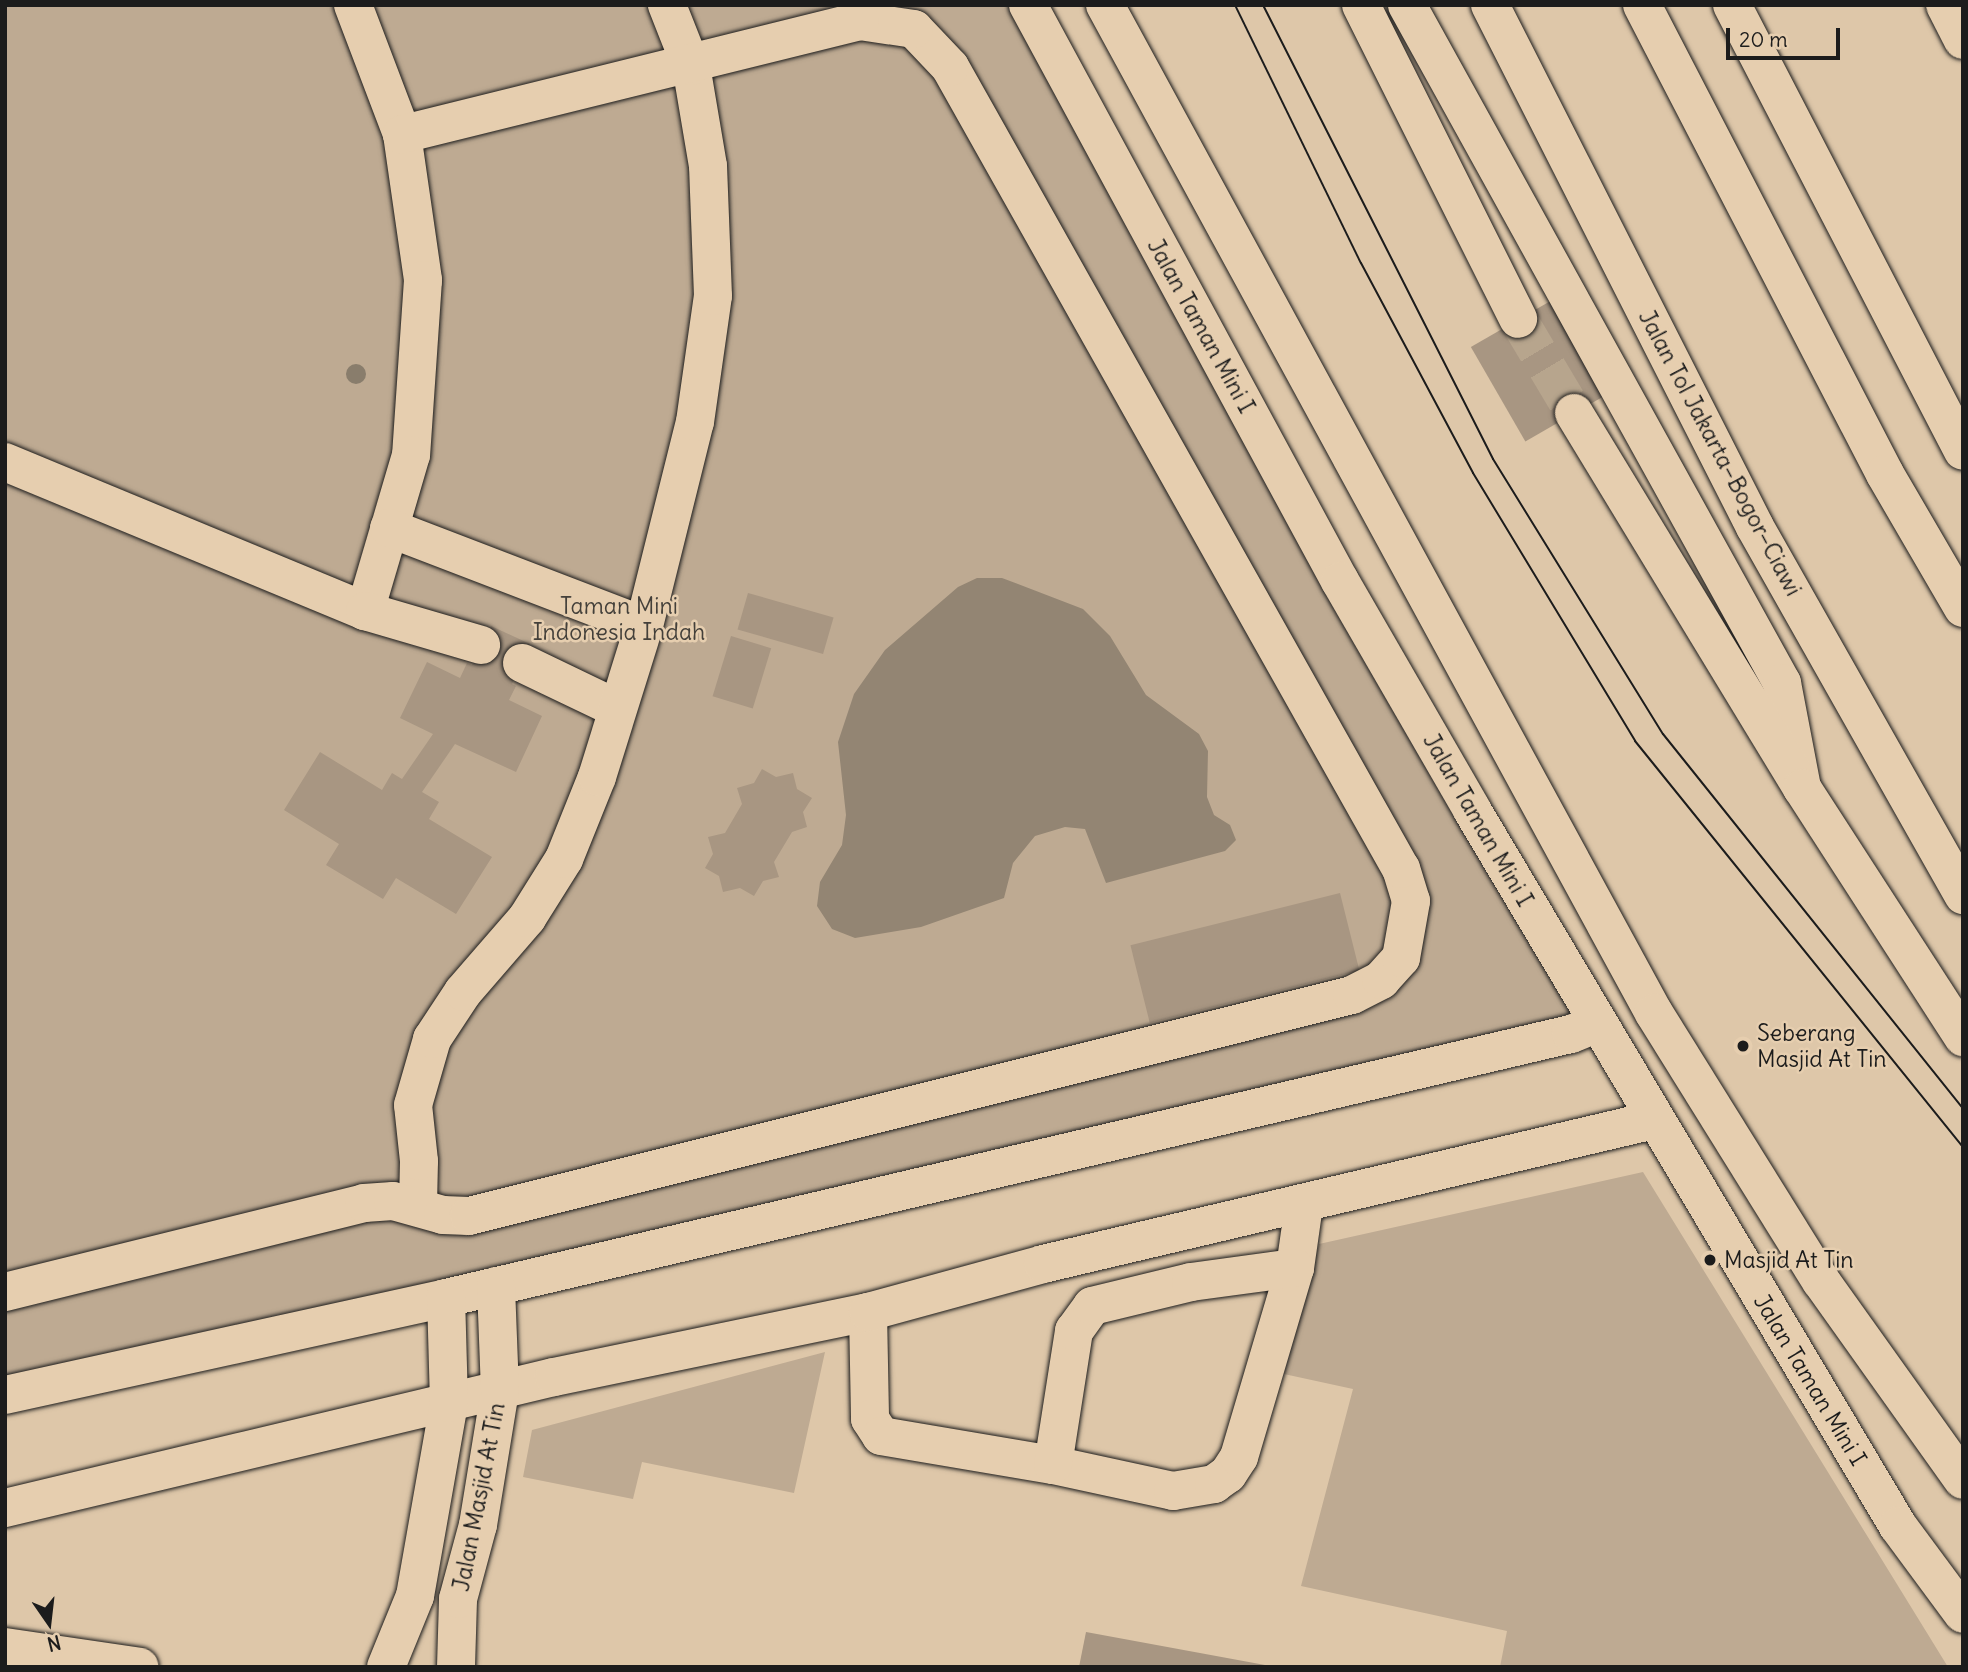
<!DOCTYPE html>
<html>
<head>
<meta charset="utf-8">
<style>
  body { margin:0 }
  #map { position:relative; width:1968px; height:1672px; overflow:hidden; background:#dec7a9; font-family:Delius,sans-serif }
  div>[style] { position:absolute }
  .green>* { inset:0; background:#beaa92 }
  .water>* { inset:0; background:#938573 }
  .building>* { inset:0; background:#a89682; transform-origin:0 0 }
  .highway-tunnel>* { height:38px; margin-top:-19px; transform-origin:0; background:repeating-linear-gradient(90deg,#b7a58d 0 38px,transparent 0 57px) }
  .roads { filter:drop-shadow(0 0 2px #1c1c1c) drop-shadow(0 0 2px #1c1c1c) }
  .minor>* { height:38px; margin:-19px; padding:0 19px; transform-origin:19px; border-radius:19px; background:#e6ceaf }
  .major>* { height:38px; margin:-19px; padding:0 19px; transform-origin:19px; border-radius:19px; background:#e6ceaf }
  .highway>* { height:38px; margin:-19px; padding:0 19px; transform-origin:19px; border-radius:19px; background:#e6ceaf }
  .tram>* { height:2px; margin:-1px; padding:0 1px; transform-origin:1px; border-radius:1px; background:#1c1c1c }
  .trees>* { width:20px; height:20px; margin:-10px; border-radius:50%; background:#897d6c }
  .dots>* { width:19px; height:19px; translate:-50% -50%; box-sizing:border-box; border:4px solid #e6ceaf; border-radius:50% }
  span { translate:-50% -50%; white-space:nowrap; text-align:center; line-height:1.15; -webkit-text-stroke:5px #e6ceaf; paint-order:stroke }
  .street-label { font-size:23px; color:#1c1c1c }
  .park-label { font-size:23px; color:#44403a }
  .poi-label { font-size:23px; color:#1c1c1c }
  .left { translate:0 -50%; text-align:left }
  .frame { position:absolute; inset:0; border:7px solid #1c1c1c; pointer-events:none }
  .north { position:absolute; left:14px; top:1588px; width:70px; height:70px; -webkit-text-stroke:5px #e6ceaf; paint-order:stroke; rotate:166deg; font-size:19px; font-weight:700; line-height:28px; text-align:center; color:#1c1c1c }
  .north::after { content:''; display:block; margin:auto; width:24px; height:32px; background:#1c1c1c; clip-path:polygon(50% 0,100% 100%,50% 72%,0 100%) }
  .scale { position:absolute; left:1726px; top:28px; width:114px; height:32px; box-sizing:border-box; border:4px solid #1c1c1c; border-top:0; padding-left:9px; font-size:21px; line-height:24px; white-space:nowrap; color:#1c1c1c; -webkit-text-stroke:5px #e6ceaf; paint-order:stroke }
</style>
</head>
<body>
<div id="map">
  <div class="green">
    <div style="clip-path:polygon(5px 5px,1015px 5px,1582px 1022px,5px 1395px)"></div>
    <div style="clip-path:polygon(1643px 1172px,1948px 1667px,1500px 1667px,1507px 1631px,1301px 1586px,1353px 1389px,1284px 1374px,1319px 1244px)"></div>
    <div style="clip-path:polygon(825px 1352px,794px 1493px,642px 1462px,633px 1499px,523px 1477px,532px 1430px)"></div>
  </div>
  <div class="water">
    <div style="clip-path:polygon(977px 578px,1002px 578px,1083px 609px,1110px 636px,1146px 695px,1199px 734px,1208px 751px,1207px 797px,1214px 815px,1230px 825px,1236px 840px,1225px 851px,1106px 883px,1085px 829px,1065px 827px,1035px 836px,1013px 863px,1004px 898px,921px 927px,855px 938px,832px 929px,817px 906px,820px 882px,842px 845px,846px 815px,838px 742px,854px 694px,885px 650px,958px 587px)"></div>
  </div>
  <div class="building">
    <div style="left:1554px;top:299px;width:109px;height:96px;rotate:60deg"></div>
    <div style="left:748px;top:593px;width:89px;height:38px;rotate:16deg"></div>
    <div style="clip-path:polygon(491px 626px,530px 644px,512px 684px,516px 686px,509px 700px,542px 716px,516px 772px,455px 744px,422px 792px,439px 802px,429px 819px,492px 857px,456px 914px,396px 878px,383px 899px,326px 865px,339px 844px,284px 810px,320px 752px,382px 790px,392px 773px,402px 779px,433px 734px,400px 718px,427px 662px,460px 678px,467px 663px,472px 665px)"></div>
    <div style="left:731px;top:636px;width:42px;height:63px;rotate:17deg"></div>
    <div style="clip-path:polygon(762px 769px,776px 777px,793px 773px,797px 789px,812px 798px,803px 812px,807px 827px,792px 832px,774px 862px,779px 877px,763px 881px,754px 896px,740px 888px,723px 892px,719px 876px,705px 868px,713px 854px,708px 837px,725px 833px,742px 804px,737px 788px,754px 783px)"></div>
    <div style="left:1340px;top:893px;width:80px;height:216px;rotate:76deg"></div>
    <div style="clip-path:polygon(1086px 1632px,1265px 1665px,1265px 1667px,1079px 1667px)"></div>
  </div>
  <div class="highway-tunnel">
    <div style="left:1518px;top:319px;width:109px;rotate:59.2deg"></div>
  </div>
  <div class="roads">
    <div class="minor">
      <div style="left:353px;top:5px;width:138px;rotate:69.2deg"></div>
      <div style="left:402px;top:134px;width:148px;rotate:81.8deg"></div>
      <div style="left:423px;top:280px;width:175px;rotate:93.9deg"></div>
      <div style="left:411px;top:455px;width:163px;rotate:106.4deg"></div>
      <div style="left:1945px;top:5px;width:39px;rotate:63deg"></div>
      <div style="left:5px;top:462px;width:390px;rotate:22.5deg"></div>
      <div style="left:365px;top:611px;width:121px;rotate:16.3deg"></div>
      <div style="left:389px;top:528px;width:273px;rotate:21deg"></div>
      <div style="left:522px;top:663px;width:106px;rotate:25.6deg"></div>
      <div style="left:418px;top:1205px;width:44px;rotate:-88.7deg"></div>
      <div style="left:419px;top:1161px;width:56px;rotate:-96.1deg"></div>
      <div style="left:413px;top:1105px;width:69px;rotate:-73.9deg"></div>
      <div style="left:432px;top:1039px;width:56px;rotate:-56.6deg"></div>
      <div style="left:463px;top:992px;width:98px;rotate:-49.1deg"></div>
      <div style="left:527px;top:918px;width:70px;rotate:-57.9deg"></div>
      <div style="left:564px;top:859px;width:88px;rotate:-68.1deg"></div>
      <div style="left:597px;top:777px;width:158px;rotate:-72.7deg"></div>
      <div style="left:644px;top:626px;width:210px;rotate:-76deg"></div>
      <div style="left:695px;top:422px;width:127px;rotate:-81.9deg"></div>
      <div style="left:713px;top:296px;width:130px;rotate:-92.2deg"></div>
      <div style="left:708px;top:166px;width:101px;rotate:-99.6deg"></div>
      <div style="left:691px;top:66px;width:66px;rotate:-111.5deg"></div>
      <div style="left:5px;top:1292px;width:370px;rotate:-13.9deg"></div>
      <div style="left:364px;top:1203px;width:29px;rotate:-4deg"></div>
      <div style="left:393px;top:1201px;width:52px;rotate:15.6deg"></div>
      <div style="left:443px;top:1215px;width:26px;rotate:2deg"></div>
      <div style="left:469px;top:1216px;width:910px;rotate:-14.05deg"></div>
      <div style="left:1352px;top:995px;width:33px;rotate:-27deg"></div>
      <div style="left:1381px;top:980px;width:30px;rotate:-48deg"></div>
      <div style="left:1401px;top:958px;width:58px;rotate:-80deg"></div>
      <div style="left:1411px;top:901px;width:34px;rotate:-107deg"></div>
      <div style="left:1401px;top:869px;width:920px;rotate:-119.35deg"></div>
      <div style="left:950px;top:67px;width:52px;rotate:-133.5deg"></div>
      <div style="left:914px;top:29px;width:55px;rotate:-171.6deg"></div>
      <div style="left:860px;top:21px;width:472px;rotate:166.1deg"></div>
      <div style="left:868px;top:1312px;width:107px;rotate:88.9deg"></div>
      <div style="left:870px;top:1419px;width:20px;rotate:57deg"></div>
      <div style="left:881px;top:1436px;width:174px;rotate:9.6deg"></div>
      <div style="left:1053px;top:1465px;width:123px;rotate:12.2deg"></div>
      <div style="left:1173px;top:1491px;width:42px;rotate:-9.7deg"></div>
      <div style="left:1214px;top:1484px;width:17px;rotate:-36deg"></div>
      <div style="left:1228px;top:1474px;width:20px;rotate:-57deg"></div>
      <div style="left:1239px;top:1457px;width:197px;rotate:-73.5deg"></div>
      <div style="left:1295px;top:1268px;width:64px;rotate:-81.9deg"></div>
      <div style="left:5px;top:1395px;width:452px;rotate:-12.4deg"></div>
      <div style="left:446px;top:1298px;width:1156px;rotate:-13.21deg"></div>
      <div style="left:1571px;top:1034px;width:27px;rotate:-22deg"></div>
      <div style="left:1053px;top:1465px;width:136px;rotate:-81.1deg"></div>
      <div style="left:1074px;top:1331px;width:31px;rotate:-54deg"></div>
      <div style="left:1092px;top:1306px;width:102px;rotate:-13.6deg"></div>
      <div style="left:1191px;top:1282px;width:105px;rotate:-7.7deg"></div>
      <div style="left:5px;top:1508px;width:564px;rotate:-13.42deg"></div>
      <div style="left:554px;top:1377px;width:321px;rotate:-11.7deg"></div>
      <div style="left:868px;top:1312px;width:181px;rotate:-15.3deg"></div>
      <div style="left:1043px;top:1264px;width:628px;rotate:-13.26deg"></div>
      <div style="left:5px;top:1647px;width:136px;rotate:8.4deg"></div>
      <div style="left:386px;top:1667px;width:77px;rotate:-67.8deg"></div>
      <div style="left:415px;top:1596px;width:196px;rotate:-80deg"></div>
      <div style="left:449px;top:1403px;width:105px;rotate:-91.6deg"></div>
      <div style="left:456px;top:1667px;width:68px;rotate:-88.3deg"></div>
      <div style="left:458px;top:1599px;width:77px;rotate:-74.9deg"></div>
      <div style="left:478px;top:1525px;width:136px;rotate:-80.7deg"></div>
      <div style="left:500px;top:1391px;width:105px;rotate:-92.2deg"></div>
    </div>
    <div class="major">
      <div style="left:1028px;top:5px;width:655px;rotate:61.56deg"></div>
      <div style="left:1340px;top:581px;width:264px;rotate:60deg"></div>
      <div style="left:1472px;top:810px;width:833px;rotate:59.25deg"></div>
      <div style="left:1898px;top:1526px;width:109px;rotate:53.5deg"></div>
      <div style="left:1105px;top:5px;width:1148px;rotate:61.43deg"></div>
      <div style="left:1654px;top:1013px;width:316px;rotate:58.1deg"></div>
      <div style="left:1821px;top:1281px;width:244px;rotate:54.5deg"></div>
    </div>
    <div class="highway">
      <div style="left:1361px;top:5px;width:351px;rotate:63.4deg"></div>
      <div style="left:1407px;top:5px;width:775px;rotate:61.05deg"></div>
      <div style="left:1782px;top:683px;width:107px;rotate:79.2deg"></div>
      <div style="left:1490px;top:5px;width:585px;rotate:63.08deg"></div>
      <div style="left:1755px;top:527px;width:423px;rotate:60.5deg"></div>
      <div style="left:1642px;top:5px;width:528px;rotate:62.61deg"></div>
      <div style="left:1885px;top:474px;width:155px;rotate:59.8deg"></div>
      <div style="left:1732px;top:5px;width:502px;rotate:62.62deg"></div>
      <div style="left:1574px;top:413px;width:439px;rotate:58.7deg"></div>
      <div style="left:1802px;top:788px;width:297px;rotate:57.1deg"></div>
    </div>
  </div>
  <div class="tram">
    <div style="left:1235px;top:5px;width:287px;rotate:64deg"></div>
    <div style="left:1361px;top:263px;width:238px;rotate:61.9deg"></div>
    <div style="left:1473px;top:473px;width:313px;rotate:58.8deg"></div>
    <div style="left:1635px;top:741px;width:522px;rotate:51.07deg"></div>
    <div style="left:1263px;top:5px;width:509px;rotate:63.13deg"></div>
    <div style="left:1493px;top:459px;width:323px;rotate:58.3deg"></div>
    <div style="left:1663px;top:734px;width:479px;rotate:51.3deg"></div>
  </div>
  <div class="trees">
    <div style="left:356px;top:374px"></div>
  </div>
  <div class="dots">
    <div style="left:1743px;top:1046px;background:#1c1c1c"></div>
    <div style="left:1710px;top:1260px;background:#1c1c1c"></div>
  </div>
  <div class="street-label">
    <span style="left:1201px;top:326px;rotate:61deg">Jalan Taman Mini I</span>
    <span style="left:1720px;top:453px;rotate:62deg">Jalan Tol Jakarta–Bogor–Ciawi</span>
    <span style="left:1478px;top:820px;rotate:60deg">Jalan Taman Mini I</span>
    <span style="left:1810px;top:1380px;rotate:59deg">Jalan Taman Mini I</span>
    <span style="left:479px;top:1497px;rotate:-79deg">Jalan Masjid At Tin</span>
  </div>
  <div class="park-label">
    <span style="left:619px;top:619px">Taman Mini<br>Indonesia Indah</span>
  </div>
  <div class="poi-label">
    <span class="left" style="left:1757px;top:1046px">Seberang<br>Masjid At Tin</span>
    <span class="left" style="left:1724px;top:1260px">Masjid At Tin</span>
  </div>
  <div class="frame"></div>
  <div class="north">N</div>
  <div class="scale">20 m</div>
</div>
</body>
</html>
